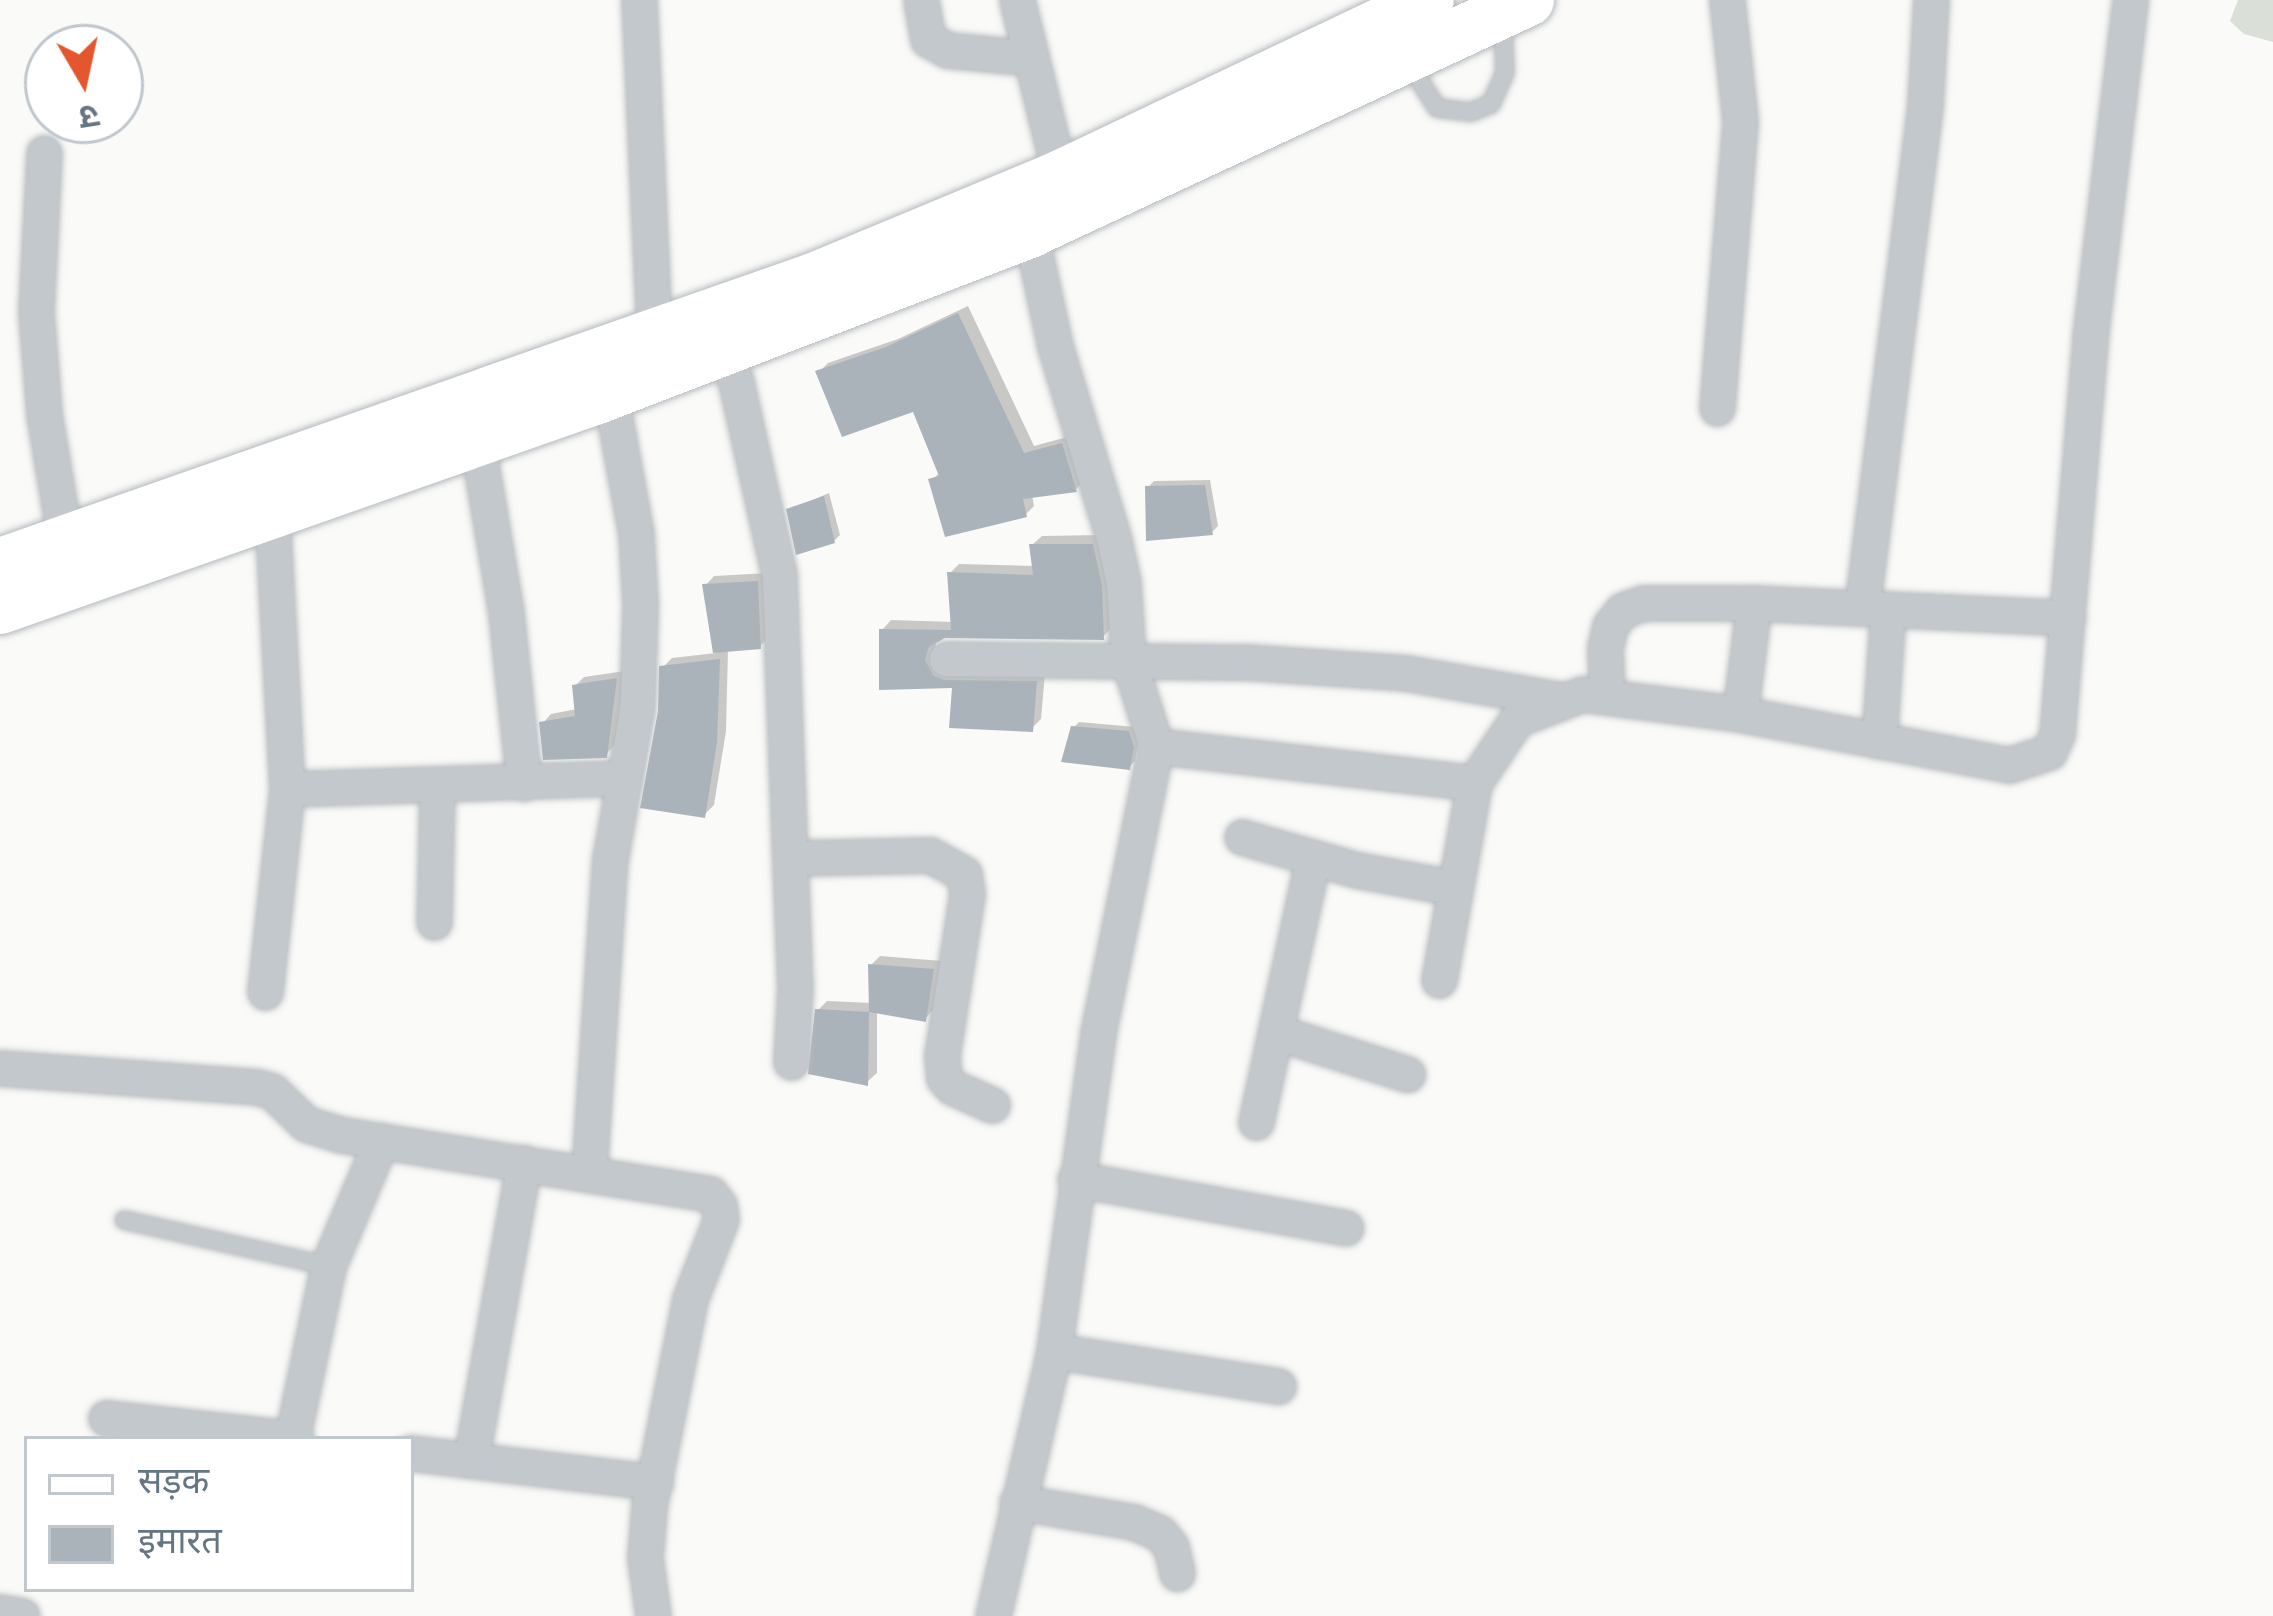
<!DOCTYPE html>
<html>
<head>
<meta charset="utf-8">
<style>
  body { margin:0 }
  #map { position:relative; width:2273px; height:1616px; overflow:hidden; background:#fafaf8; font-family:Roboto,"Noto Sans Devanagari",sans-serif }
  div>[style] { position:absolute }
  .green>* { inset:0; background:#dadfd7 }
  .shadow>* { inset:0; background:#0003 }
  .building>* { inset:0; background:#aab3b9 }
  .roads { filter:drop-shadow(0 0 3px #b5babe) drop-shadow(0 0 3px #b5babe) }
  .service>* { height:16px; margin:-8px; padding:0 8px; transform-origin:8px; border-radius:8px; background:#c3c8cc }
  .minor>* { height:33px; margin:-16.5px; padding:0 16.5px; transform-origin:16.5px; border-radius:16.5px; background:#c3c8cc }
  .primary>* { height:51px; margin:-25.5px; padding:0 25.5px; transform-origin:25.5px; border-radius:25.5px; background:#fff }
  span { translate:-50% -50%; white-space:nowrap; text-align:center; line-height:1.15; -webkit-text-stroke:12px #fff; paint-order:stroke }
  .legend { position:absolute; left:24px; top:1436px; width:390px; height:156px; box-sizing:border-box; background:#fff; border:3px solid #c1c8cd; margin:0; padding:15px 21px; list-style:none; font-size:36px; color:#657683 }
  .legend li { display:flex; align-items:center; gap:24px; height:60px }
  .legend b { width:60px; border:3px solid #c1c8cd }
  .north { position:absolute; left:24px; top:24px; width:120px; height:120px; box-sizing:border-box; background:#fff; border:3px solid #c1c8cd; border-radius:50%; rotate:171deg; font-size:33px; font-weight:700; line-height:48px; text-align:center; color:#657683 }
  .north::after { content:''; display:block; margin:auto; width:42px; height:54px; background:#e4572e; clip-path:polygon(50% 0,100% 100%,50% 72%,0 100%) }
</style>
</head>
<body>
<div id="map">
  <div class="green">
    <div style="clip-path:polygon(2238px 0,2273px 0,2273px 42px,2244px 34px,2230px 21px)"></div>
  </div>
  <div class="shadow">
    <div style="clip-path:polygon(968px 306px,1034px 446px,1071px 436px,1085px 480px,1076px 489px,1032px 495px,1034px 506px,1025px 515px,932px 480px,941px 471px,914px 408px,819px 372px,828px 363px,898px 339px)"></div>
    <div style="clip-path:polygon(1210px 480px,1218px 526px,1212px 532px,1148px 487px,1154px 481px)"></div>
    <div style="clip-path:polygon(829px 493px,840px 535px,834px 541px,789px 510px)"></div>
    <div style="clip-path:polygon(1102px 535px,1112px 627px,1103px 637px,945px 635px,936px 641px,935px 658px,1045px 673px,1041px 719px,1031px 729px,955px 685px,882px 686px,882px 630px,891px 620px,954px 622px,950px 573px,959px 564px,1035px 566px,1032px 545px,1042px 536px)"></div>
    <div style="clip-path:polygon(767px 573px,769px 637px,760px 646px,728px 649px,726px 731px,714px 805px,704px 815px,661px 711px,662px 668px,672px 658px,716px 653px,705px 586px,714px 576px)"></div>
    <div style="clip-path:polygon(625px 671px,615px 745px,605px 755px,542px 724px,551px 714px,577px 709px,575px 686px,584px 677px)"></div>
    <div style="clip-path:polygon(1079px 722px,1135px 727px,1139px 740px,1135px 761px,1129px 767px,1073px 728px)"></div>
    <div style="clip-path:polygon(880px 956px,942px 961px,934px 1009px,925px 1019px,877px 1010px,877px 1073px,867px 1082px,818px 1010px,827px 1001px,872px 1003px,871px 965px)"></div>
  </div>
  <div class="building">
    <div style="clip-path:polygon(958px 313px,1024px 453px,1062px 443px,1077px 492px,1023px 499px,1027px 517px,945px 537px,928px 479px,939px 476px,913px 412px,842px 437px,815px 371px,886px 347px)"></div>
    <div style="clip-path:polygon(1205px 485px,1213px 535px,1146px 541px,1145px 486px)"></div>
    <div style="clip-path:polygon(824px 496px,835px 543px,796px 555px,786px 509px)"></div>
    <div style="clip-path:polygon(1029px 544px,1093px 544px,1102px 585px,1104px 640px,945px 638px,929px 647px,925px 660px,934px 676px,945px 680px,1037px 681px,1033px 732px,949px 728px,952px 688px,879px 690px,879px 629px,951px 630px,947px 572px,1033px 575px)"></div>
    <div style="clip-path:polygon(758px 581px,761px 649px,713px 653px,702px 584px)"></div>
    <div style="clip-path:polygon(720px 659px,717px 742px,705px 818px,640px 808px,658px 711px,659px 666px)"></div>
    <div style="clip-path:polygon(617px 678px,607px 758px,543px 760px,539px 722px,575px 716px,572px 685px)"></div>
    <div style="clip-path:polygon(1071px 726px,1129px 731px,1134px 747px,1130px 770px,1061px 762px)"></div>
    <div style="clip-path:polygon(868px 964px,934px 969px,926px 1022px,869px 1012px)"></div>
    <div style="clip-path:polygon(815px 1009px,869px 1012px,868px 1086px,808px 1074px)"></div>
  </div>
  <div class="roads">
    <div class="service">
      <div style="left:1407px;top:61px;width:56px;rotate:57.4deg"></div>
      <div style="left:1437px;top:108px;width:34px;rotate:7deg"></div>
      <div style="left:1471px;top:112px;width:22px;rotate:-22deg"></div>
      <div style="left:1491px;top:104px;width:34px;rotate:-66deg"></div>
      <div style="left:1505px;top:73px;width:54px;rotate:-92.1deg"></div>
      <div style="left:124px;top:1220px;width:209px;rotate:12.7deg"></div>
    </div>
    <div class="minor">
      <div style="left:639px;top:0;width:335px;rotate:87.4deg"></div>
      <div style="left:921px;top:0;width:40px;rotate:80deg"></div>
      <div style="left:928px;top:39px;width:22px;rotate:30deg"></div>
      <div style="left:947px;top:50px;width:84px;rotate:5.4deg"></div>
      <div style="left:1017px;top:0;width:180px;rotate:76.2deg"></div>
      <div style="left:44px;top:153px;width:159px;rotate:92.9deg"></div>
      <div style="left:36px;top:312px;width:102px;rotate:85.5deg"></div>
      <div style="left:44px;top:414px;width:128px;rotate:80.5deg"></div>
      <div style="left:722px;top:350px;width:35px;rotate:66deg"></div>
      <div style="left:736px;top:382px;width:198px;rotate:77.4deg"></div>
      <div style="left:779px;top:575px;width:410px;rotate:87.8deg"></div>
      <div style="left:795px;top:985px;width:77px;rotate:93deg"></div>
      <div style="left:1717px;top:408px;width:289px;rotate:-85.4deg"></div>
      <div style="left:1740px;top:120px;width:121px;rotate:-96.2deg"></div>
      <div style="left:477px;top:441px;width:174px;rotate:80.4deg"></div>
      <div style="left:506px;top:613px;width:171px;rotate:84deg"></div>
      <div style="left:1862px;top:608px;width:506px;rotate:-82.85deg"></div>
      <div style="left:1925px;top:106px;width:106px;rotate:-86.8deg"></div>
      <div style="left:946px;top:659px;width:300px;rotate:0.6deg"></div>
      <div style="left:1246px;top:662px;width:160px;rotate:3.9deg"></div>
      <div style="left:1406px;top:673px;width:158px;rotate:9.8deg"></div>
      <div style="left:1607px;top:696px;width:48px;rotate:-92.4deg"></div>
      <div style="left:1605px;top:648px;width:23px;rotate:-77deg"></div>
      <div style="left:1610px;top:626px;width:21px;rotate:-51deg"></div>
      <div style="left:1623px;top:610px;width:21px;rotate:-19deg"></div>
      <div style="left:1643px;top:603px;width:111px"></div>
      <div style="left:1740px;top:714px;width:112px;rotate:-82.8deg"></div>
      <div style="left:1754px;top:603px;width:314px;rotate:2.7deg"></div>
      <div style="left:1879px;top:741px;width:132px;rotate:-86.1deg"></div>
      <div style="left:1156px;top:746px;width:320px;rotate:6.6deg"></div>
      <div style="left:1474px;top:783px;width:77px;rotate:-56.1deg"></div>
      <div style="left:1517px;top:719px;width:70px;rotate:-21deg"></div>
      <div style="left:1582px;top:694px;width:159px;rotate:7.2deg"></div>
      <div style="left:1740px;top:714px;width:274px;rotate:10.7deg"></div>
      <div style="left:2009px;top:765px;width:42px;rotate:-18deg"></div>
      <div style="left:2049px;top:752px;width:20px;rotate:-66deg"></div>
      <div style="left:2057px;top:734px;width:398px;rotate:-85.2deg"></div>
      <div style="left:2090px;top:337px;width:339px;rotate:-83.2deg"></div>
      <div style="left:287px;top:789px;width:338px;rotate:-1.9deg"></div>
      <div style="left:1242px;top:837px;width:120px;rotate:16deg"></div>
      <div style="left:1357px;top:870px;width:100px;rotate:10.4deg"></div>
      <div style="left:791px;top:858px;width:139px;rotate:-1.2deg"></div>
      <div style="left:930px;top:855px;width:39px;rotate:29deg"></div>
      <div style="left:964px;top:874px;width:20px;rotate:81deg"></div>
      <div style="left:967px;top:894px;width:164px;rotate:98.8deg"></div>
      <div style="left:942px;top:1056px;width:22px;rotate:85deg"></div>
      <div style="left:944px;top:1078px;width:12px;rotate:48deg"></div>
      <div style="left:952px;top:1087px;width:44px;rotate:24.2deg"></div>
      <div style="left:434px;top:922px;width:135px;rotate:-88.7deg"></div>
      <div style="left:1439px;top:980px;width:200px;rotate:-79.9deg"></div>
      <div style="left:265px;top:992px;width:204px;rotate:-83.8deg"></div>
      <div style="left:287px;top:789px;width:274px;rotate:-93.1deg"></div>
      <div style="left:1276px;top:1032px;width:138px;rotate:17.8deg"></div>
      <div style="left:0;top:1068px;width:258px;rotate:4.2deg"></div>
      <div style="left:257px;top:1087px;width:16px;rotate:15deg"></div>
      <div style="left:272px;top:1091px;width:47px;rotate:44.1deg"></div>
      <div style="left:306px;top:1124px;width:39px;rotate:17deg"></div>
      <div style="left:343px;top:1135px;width:372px;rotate:9.1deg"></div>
      <div style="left:710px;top:1194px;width:14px;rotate:51deg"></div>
      <div style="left:719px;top:1205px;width:14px;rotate:82deg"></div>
      <div style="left:721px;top:1219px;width:86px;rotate:111.2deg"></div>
      <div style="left:690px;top:1299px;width:212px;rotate:101.2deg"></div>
      <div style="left:649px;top:1507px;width:51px;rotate:94.5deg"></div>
      <div style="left:645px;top:1558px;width:59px;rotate:82.1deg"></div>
      <div style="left:1256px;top:1122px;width:270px;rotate:-77.8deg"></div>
      <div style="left:589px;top:1172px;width:314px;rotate:-86.2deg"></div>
      <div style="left:610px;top:859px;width:154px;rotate:-79.9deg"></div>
      <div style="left:637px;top:707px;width:104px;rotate:-88.3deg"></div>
      <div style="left:640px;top:603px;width:69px;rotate:-93.3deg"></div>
      <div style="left:636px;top:534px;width:143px;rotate:-100.4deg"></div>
      <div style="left:1075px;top:1179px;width:275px;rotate:10.2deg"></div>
      <div style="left:1054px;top:1351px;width:227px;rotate:8.9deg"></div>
      <div style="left:106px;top:1418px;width:191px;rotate:6.3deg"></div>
      <div style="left:292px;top:1439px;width:177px;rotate:-78.2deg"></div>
      <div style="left:328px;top:1266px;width:136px;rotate:-67deg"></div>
      <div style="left:411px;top:1453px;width:246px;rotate:6.8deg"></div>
      <div style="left:471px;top:1460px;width:302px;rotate:-79.9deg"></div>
      <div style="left:1017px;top:1502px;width:119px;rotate:9.7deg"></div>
      <div style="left:1134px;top:1522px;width:28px;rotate:23deg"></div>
      <div style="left:1160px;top:1533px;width:18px;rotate:52deg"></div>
      <div style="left:1171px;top:1547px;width:27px;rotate:77deg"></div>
      <div style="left:0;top:1612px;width:22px;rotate:10deg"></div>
      <div style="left:993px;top:1616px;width:272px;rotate:-77deg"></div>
      <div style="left:1054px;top:1351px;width:321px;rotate:-82.1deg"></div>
      <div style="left:1098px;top:1033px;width:293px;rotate:-78.6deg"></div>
      <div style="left:1156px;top:746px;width:91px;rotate:-107.8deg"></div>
      <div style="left:1128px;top:659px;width:77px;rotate:-93.7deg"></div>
      <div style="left:1123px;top:582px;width:46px;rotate:-102.5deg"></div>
      <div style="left:1113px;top:537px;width:200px;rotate:-106.9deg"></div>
      <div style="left:1055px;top:346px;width:132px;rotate:-102.2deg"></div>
    </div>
    <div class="primary">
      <div style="left:0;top:563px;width:862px;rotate:-19.32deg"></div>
      <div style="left:813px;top:278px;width:268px;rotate:-22.6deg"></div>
      <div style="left:1060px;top:175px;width:407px;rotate:-25.4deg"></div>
      <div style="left:0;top:608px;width:633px;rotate:-19.38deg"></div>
      <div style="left:597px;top:398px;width:465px;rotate:-21deg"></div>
      <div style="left:1031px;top:231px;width:548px;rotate:-24.93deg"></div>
    </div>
  </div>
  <ul class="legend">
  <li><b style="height:15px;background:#fff"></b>सड़क</li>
  <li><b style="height:33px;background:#aab3b9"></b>इमारत</li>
  </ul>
  <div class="north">उ</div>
</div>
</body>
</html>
